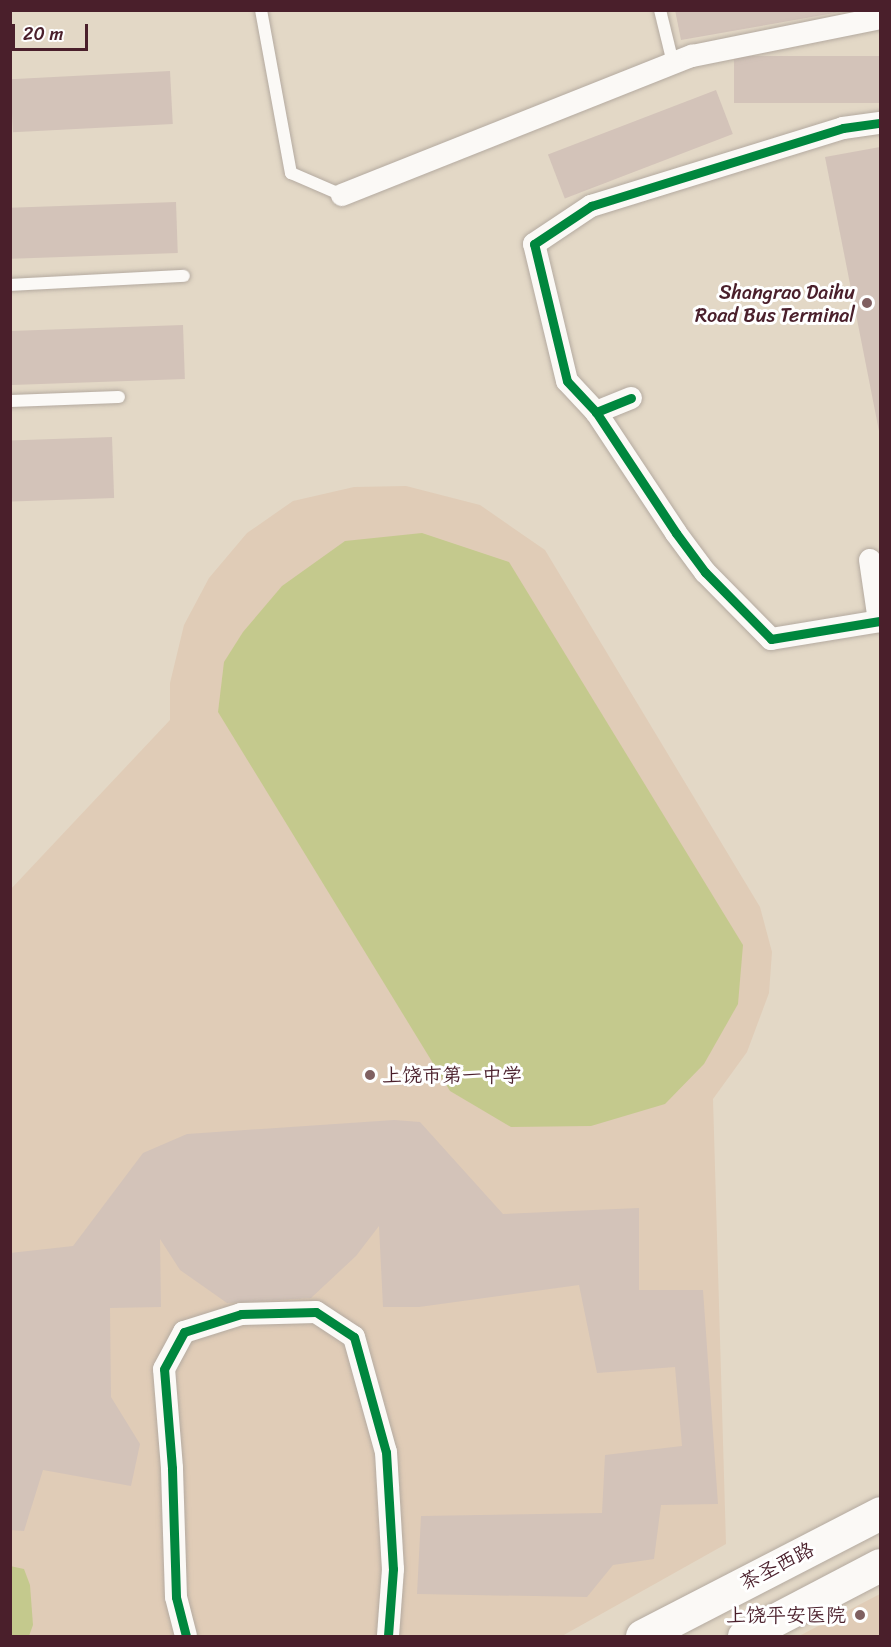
<!DOCTYPE html>
<html>
<head>
<meta charset="utf-8">
<style>
  body { margin:0 }
  #map { position:relative; width:891px; height:1647px; overflow:hidden; background:#e3d8c6; font-family:Sriracha,"LXGW WenKai TC",sans-serif }
  div>[style] { position:absolute }
  .built>* { inset:0; background:#e0ccb7 }
  .green>* { inset:0; background:#c4c98d }
  .building>* { inset:0; background:#d3c3b9; transform-origin:0 0 }
  .roads { filter:drop-shadow(0 0 2px #b4aaa0) drop-shadow(0 0 2px #b4aaa0) }
  .service>* { height:12px; margin:-6px; padding:0 6px; transform-origin:6px; border-radius:6px; background:#fbf9f6 }
  .minor>* { height:22px; margin:-11px; padding:0 11px; transform-origin:11px; border-radius:11px; background:#fbf9f6 }
  .secondary>* { height:33px; margin:-16.5px; padding:0 16.5px; transform-origin:16.5px; border-radius:16.5px; background:#fbf9f6 }
  .cycleway>* { height:9px; margin:-4.5px; padding:0 4.5px; transform-origin:4.5px; border-radius:4.5px; background:#00873e }
  .dots>* { width:16px; height:16px; translate:-50% -50%; box-sizing:border-box; border:3px solid #fff; border-radius:50% }
  span { translate:-50% -50%; white-space:nowrap; text-align:center; line-height:1.15; -webkit-text-stroke:6px #fff; paint-order:stroke }
  .poi-label { font-size:20px; color:#4a1f2b }
  .right { translate:-100% -50%; text-align:right }
  .left { translate:0 -50%; text-align:left }
  .street-label { font-size:20px; color:#4a1f2b }
  .frame { position:absolute; inset:0; border:12px solid #4a1f2b; pointer-events:none }
  .scale { position:absolute; left:12px; top:24px; width:76px; height:27px; box-sizing:border-box; border:3px solid #4a1f2b; border-top:0; padding-left:8px; font-size:18px; line-height:21px; white-space:nowrap; color:#4a1f2b; -webkit-text-stroke:4px #fff; paint-order:stroke }
</style>
</head>
<body>
<div id="map">
  <div class="built">
    <div style="clip-path:polygon(406px 486px,480px 505px,545px 550px,760px 907px,772px 952px,769px 993px,747px 1052px,713px 1099px,726px 1544px,562px 1636px,11px 1636px,10px 890px,170px 720px,170px 683px,184px 625px,209px 578px,247px 533px,293px 501px,354px 487px)"></div>
    <div style="clip-path:polygon(880px 1594px,880px 1636px,799px 1636px)"></div>
  </div>
  <div class="green">
    <div style="clip-path:polygon(422px 533px,509px 562px,743px 945px,738px 1004px,704px 1064px,665px 1104px,591px 1126px,511px 1127px,450px 1091px,218px 712px,224px 662px,243px 632px,282px 586px,345px 541px)"></div>
    <div style="clip-path:polygon(10px 1566px,24px 1569px,30px 1585px,33px 1625px,29px 1636px,11px 1636px)"></div>
  </div>
  <div class="building">
    <div style="clip-path:polygon(675px 10px,840px 10px,840px 12px,681px 40px)"></div>
    <div style="left:880px;top:56px;width:47px;height:146px;rotate:90deg"></div>
    <div style="left:170px;top:71px;width:53px;height:160px;rotate:87deg"></div>
    <div style="left:716px;top:90px;width:47px;height:180px;rotate:69deg"></div>
    <div style="clip-path:polygon(880px 147px,880px 430px,879px 431px,825px 157px)"></div>
    <div style="left:176px;top:202px;width:51px;height:166px;rotate:88deg"></div>
    <div style="left:183px;top:325px;width:54px;height:173px;rotate:88deg"></div>
    <div style="left:112px;top:437px;width:61px;height:102px;rotate:88deg"></div>
    <div style="clip-path:polygon(394px 1120px,420px 1122px,503px 1214px,639px 1208px,639px 1290px,703px 1290px,718px 1504px,661px 1505px,654px 1559px,613px 1565px,587px 1597px,417px 1594px,421px 1516px,602px 1513px,605px 1455px,682px 1446px,675px 1367px,597px 1373px,579px 1285px,419px 1307px,383px 1307px,379px 1226px,356px 1256px,311px 1298px,227px 1303px,180px 1270px,160px 1239px,161px 1307px,110px 1308px,111px 1397px,140px 1444px,131px 1486px,43px 1470px,24px 1531px,10px 1530px,10px 1253px,73px 1246px,143px 1153px,187px 1134px)"></div>
  </div>
  <div class="roads">
    <div class="service">
      <div style="left:261px;top:10px;width:166px;rotate:79.6deg"></div>
      <div style="left:291px;top:173px;width:56px;rotate:23.3deg"></div>
      <div style="left:660px;top:10px;width:55px;rotate:76.2deg"></div>
      <div style="left:10px;top:285px;width:174px;rotate:-3deg"></div>
      <div style="left:10px;top:401px;width:109px;rotate:-2.1deg"></div>
    </div>
    <div class="minor">
      <div style="left:342px;top:195px;width:377px;rotate:-21.7deg"></div>
      <div style="left:692px;top:56px;width:192px;rotate:-11.4deg"></div>
      <div style="left:631px;top:398px;width:38px;rotate:158deg"></div>
      <div style="left:596px;top:412px;width:42px;rotate:-133.1deg"></div>
      <div style="left:567px;top:381px;width:141px;rotate:-103.5deg"></div>
      <div style="left:534px;top:244px;width:69px;rotate:-33.7deg"></div>
      <div style="left:591px;top:206px;width:264px;rotate:-17.2deg"></div>
      <div style="left:843px;top:128px;width:37px;rotate:-8deg"></div>
      <div style="left:596px;top:412px;width:145px;rotate:56.5deg"></div>
      <div style="left:676px;top:533px;width:49px;rotate:53.4deg"></div>
      <div style="left:705px;top:572px;width:94px;rotate:45.4deg"></div>
      <div style="left:771px;top:639px;width:110px;rotate:-9.4deg"></div>
      <div style="left:870px;top:560px;width:62px;rotate:81.6deg"></div>
      <div style="left:186px;top:1636px;width:40px;rotate:-104.4deg"></div>
      <div style="left:176px;top:1597px;width:129px;rotate:-91.8deg"></div>
      <div style="left:172px;top:1468px;width:99px;rotate:-94.6deg"></div>
      <div style="left:164px;top:1369px;width:42px;rotate:-61.6deg"></div>
      <div style="left:184px;top:1332px;width:60px;rotate:-17.5deg"></div>
      <div style="left:241px;top:1314px;width:75px;rotate:-1.5deg"></div>
      <div style="left:316px;top:1312px;width:45px;rotate:33.3deg"></div>
      <div style="left:354px;top:1337px;width:119px;rotate:74.5deg"></div>
      <div style="left:386px;top:1452px;width:117px;rotate:86.6deg"></div>
      <div style="left:393px;top:1569px;width:67px;rotate:94.3deg"></div>
    </div>
    <div class="secondary">
      <div style="left:642px;top:1636px;width:268px;rotate:-27.3deg"></div>
      <div style="left:744px;top:1636px;width:153px;rotate:-27.6deg"></div>
    </div>
  </div>
  <div class="cycleway">
    <div style="left:631px;top:398px;width:38px;rotate:158deg"></div>
    <div style="left:596px;top:412px;width:42px;rotate:-133.1deg"></div>
    <div style="left:567px;top:381px;width:141px;rotate:-103.5deg"></div>
    <div style="left:534px;top:244px;width:69px;rotate:-33.7deg"></div>
    <div style="left:591px;top:206px;width:264px;rotate:-17.2deg"></div>
    <div style="left:843px;top:128px;width:37px;rotate:-8deg"></div>
    <div style="left:596px;top:412px;width:145px;rotate:56.5deg"></div>
    <div style="left:676px;top:533px;width:49px;rotate:53.4deg"></div>
    <div style="left:705px;top:572px;width:94px;rotate:45.4deg"></div>
    <div style="left:771px;top:639px;width:110px;rotate:-9.4deg"></div>
    <div style="left:186px;top:1636px;width:40px;rotate:-104.4deg"></div>
    <div style="left:176px;top:1597px;width:129px;rotate:-91.8deg"></div>
    <div style="left:172px;top:1468px;width:99px;rotate:-94.6deg"></div>
    <div style="left:164px;top:1369px;width:42px;rotate:-61.6deg"></div>
    <div style="left:184px;top:1332px;width:60px;rotate:-17.5deg"></div>
    <div style="left:241px;top:1314px;width:75px;rotate:-1.5deg"></div>
    <div style="left:316px;top:1312px;width:45px;rotate:33.3deg"></div>
    <div style="left:354px;top:1337px;width:119px;rotate:74.5deg"></div>
    <div style="left:386px;top:1452px;width:117px;rotate:86.6deg"></div>
    <div style="left:393px;top:1569px;width:67px;rotate:94.3deg"></div>
  </div>
  <div class="dots">
    <div style="left:867px;top:303px;background:#806061"></div>
    <div style="left:370px;top:1075px;background:#806061"></div>
    <div style="left:860px;top:1615px;background:#806061"></div>
  </div>
  <div class="poi-label">
    <span class="right" style="left:855px;top:304px">Shangrao Daihu<br>Road Bus Terminal</span>
    <span class="left" style="left:382px;top:1075px">上饶市第一中学</span>
    <span class="right" style="left:846px;top:1615px">上饶平安医院</span>
  </div>
  <div class="street-label">
    <span style="left:777px;top:1566px;rotate:-27deg">茶圣西路</span>
  </div>
  <div class="frame"></div>
  <div class="scale">20 m</div>
</div>
</body>
</html>
